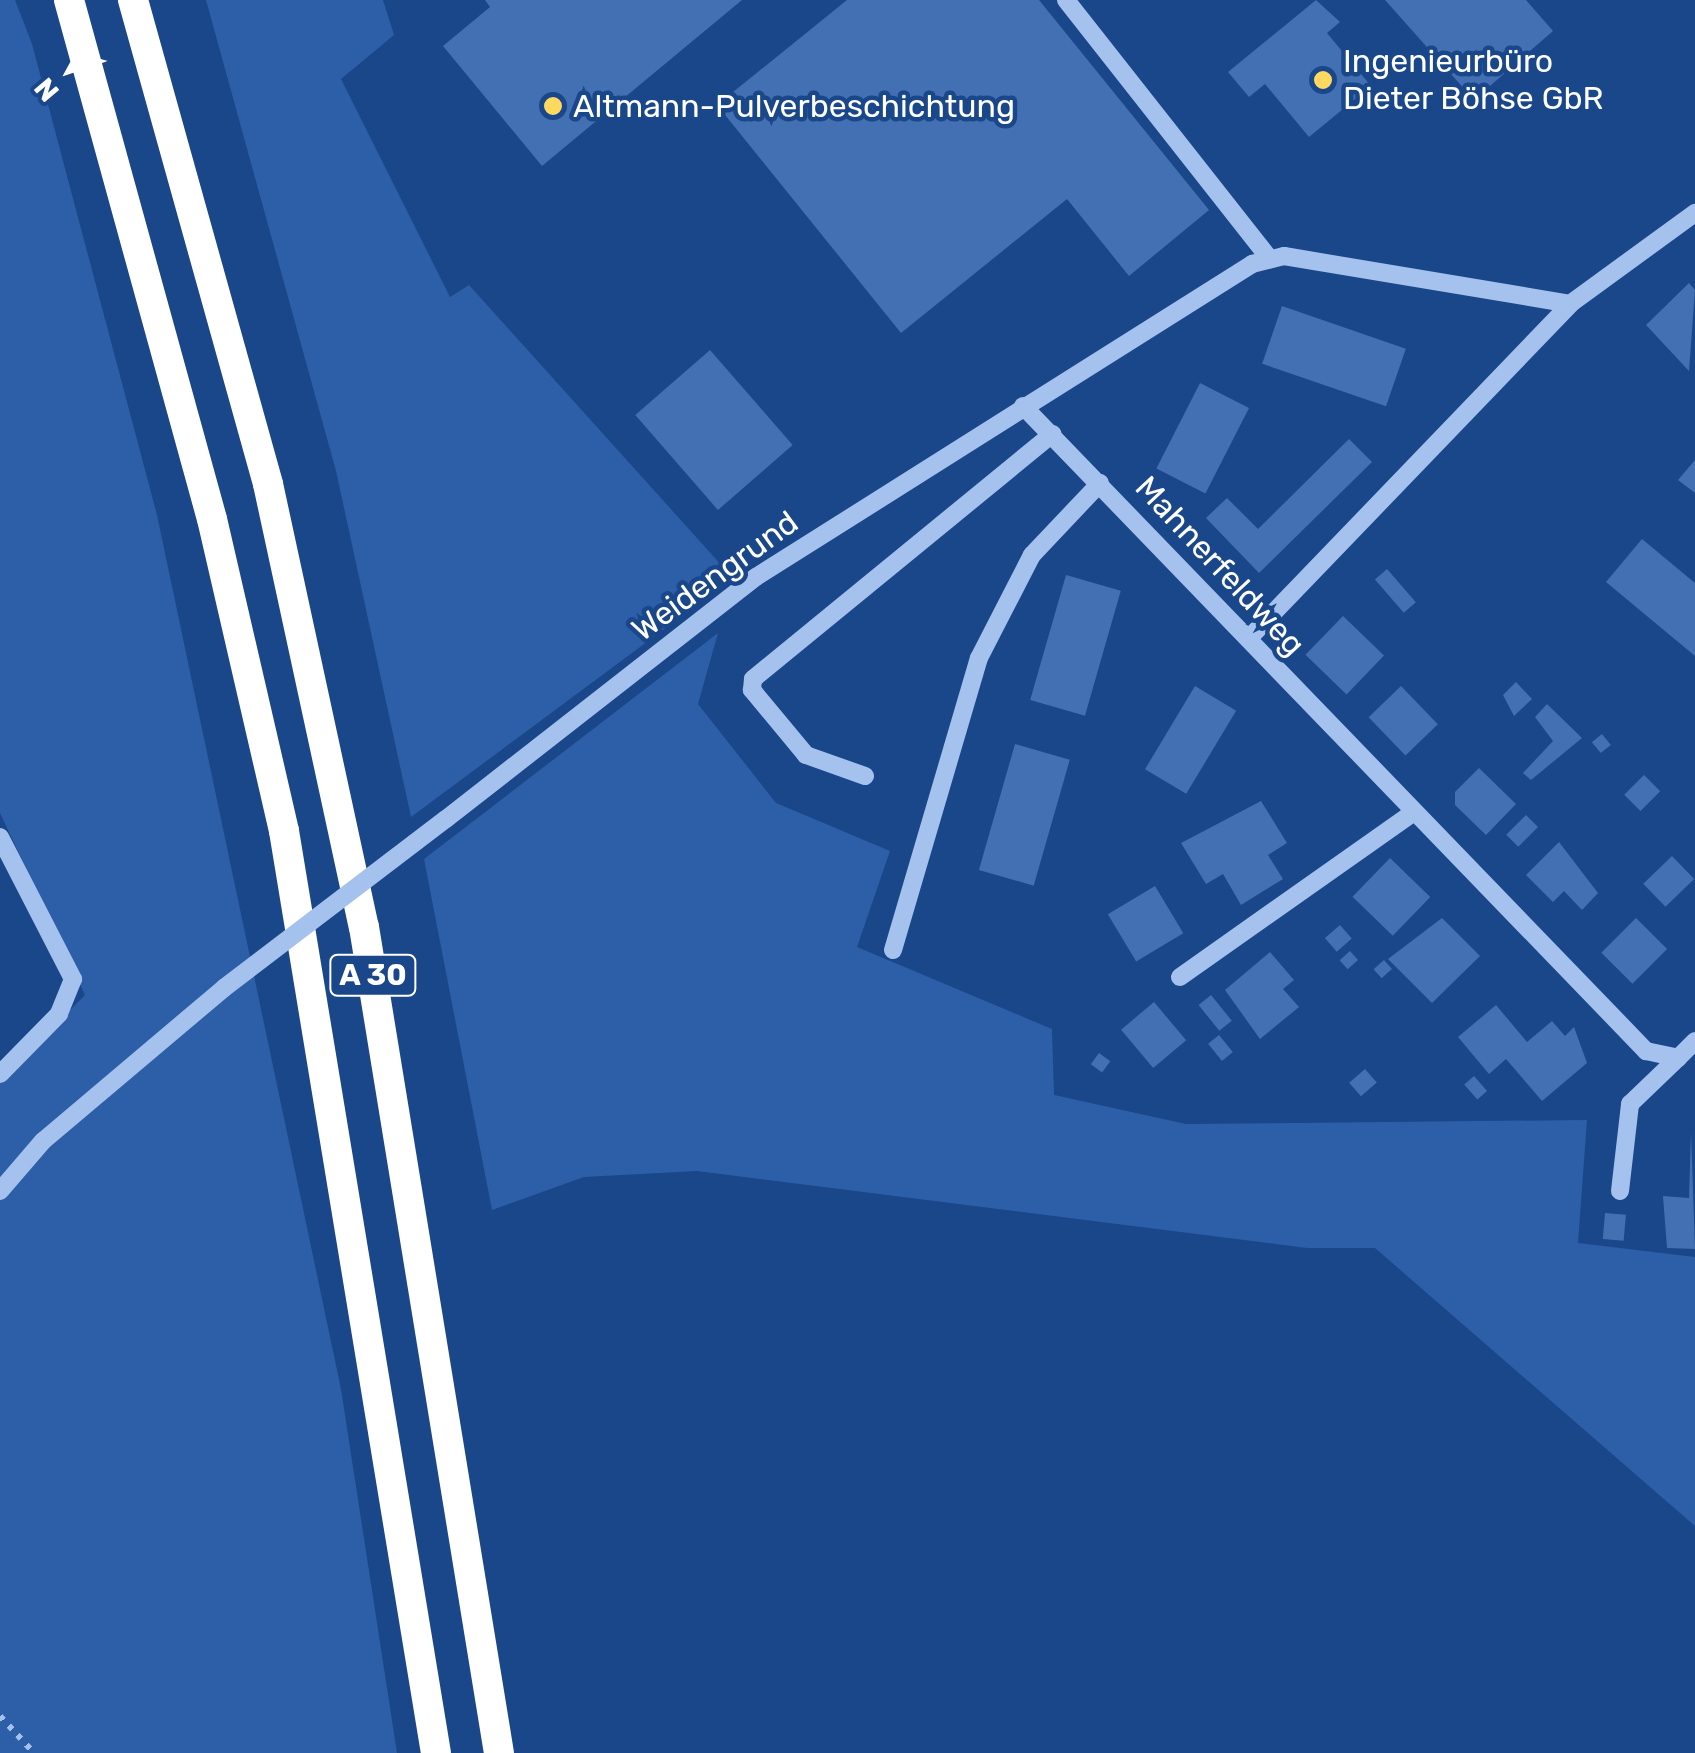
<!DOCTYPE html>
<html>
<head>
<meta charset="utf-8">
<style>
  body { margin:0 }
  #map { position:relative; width:1695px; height:1753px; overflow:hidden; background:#1a468a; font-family:Rubik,sans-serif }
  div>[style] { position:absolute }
  .green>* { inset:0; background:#2d5fa8 }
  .building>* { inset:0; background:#4370b2; transform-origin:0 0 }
  .path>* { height:6px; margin-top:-3px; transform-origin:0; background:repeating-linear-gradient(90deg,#a4c2ed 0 5px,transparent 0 13px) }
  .minor>* { height:18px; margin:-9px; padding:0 9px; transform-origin:9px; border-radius:9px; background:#a4c2ed }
  .highway>* { height:30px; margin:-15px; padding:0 15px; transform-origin:15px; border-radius:15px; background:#fff }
  .minor-bridge>* { height:18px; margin:-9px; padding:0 9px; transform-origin:9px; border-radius:9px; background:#a4c2ed }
  .dots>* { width:28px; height:28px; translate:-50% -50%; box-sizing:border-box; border:5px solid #1a468a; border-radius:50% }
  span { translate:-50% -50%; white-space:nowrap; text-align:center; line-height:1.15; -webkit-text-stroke:9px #1a468a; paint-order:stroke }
  .shield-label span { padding:2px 8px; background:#1a468a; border:2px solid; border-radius:8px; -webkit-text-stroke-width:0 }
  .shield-label { font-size:30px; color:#fff; font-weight:700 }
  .poi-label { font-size:32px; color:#fff }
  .left { translate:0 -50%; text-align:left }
  .street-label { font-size:32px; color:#fff }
  .north { position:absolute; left:20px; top:20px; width:100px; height:100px; -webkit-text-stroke:8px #1a468a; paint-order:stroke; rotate:230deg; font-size:28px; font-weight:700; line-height:40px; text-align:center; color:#fff }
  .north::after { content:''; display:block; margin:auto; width:35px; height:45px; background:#fff; clip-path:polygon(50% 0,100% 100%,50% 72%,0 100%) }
</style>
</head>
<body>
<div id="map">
  <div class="green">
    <div style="clip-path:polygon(0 0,15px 0,32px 44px,157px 515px,341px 1389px,397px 1753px,0 1753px,0 1081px,85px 995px,0 813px)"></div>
    <div style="clip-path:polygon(206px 0,383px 0,394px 35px,341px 79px,450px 297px,469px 285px,733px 578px,411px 817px,336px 471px)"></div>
    <div style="clip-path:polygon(718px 633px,698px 704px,776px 803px,890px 851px,857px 947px,1052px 1029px,1054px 1095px,1186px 1124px,1587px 1120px,1578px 1243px,1695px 1257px,1695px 1526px,1375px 1248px,1307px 1248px,697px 1171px,584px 1177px,492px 1210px,424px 859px)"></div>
  </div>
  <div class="building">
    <div style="clip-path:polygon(485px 0,742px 0,542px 166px,443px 46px,490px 7px)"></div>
    <div style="clip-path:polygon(847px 0,1039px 0,1209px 210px,1129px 276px,1067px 199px,901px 333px,717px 105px)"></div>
    <div style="clip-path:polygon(1316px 0,1340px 22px,1327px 33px,1371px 86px,1309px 137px,1265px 84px,1249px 97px,1228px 72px)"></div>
    <div style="clip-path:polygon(1385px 0,1526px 0,1553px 31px,1474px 100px)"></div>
    <div style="clip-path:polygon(1689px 283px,1695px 290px,1689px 371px,1646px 325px)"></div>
    <div style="left:1282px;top:306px;width:131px;height:61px;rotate:19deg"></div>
    <div style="left:710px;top:350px;width:126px;height:99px;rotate:49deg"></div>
    <div style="left:1200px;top:383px;width:55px;height:96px;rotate:27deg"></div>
    <div style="clip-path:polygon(1349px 439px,1372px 462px,1259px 573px,1206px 518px,1227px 498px,1258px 529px)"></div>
    <div style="clip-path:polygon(1695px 460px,1695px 493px,1678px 480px)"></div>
    <div style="clip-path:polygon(1642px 539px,1695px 583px,1695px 656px,1606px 582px)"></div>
    <div style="left:1387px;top:569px;width:44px;height:16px;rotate:49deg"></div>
    <div style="left:1066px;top:575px;width:57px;height:130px;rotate:16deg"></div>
    <div style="left:1343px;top:616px;width:57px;height:54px;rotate:44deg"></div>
    <div style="clip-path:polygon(1516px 682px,1532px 699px,1514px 716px,1503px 695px)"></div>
    <div style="left:1195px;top:686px;width:48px;height:97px;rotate:31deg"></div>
    <div style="left:1401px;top:686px;width:53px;height:45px;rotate:46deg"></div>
    <div style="clip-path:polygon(1547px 704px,1582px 738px,1531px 780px,1523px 773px,1553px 741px,1535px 717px)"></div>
    <div style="left:1602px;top:734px;width:14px;height:13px;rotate:51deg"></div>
    <div style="left:1015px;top:744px;width:57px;height:131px;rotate:16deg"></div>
    <div style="clip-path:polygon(1479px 768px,1516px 804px,1486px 835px,1455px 805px,1455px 792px)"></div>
    <div style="left:1644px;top:775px;width:23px;height:28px;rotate:45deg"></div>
    <div style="clip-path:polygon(1261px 801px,1287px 843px,1268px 855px,1283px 879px,1241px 905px,1223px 874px,1206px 884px,1181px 843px)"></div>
    <div style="left:1526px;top:815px;width:17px;height:28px;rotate:45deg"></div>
    <div style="clip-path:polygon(1559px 842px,1598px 893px,1582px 910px,1564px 891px,1553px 902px,1526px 875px)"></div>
    <div style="left:1672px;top:856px;width:32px;height:40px;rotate:46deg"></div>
    <div style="left:1390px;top:858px;width:56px;height:54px;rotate:44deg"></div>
    <div style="left:1155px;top:886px;width:55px;height:55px;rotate:59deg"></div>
    <div style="clip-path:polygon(1442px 918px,1480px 956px,1432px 1003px,1388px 959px)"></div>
    <div style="left:1636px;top:918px;width:44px;height:49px;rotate:45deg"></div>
    <div style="left:1340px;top:925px;width:18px;height:20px;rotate:49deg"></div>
    <div style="left:1350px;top:951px;width:12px;height:14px;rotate:48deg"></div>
    <div style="clip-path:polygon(1270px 952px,1294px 980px,1283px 989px,1299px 1007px,1260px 1039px,1225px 990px)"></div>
    <div style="left:1384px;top:960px;width:12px;height:14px;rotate:48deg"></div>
    <div style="left:1211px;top:995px;width:33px;height:16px;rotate:51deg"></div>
    <div style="left:1154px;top:1002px;width:50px;height:43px;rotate:50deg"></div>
    <div style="clip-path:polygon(1496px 1005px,1527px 1042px,1552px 1021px,1565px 1036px,1574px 1027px,1587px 1063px,1542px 1101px,1506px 1059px,1489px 1074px,1458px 1037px)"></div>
    <div style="left:1219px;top:1035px;width:22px;height:14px;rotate:51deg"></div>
    <div style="left:1099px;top:1053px;width:14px;height:14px;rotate:36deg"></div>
    <div style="left:1365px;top:1069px;width:18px;height:21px;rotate:49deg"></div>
    <div style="left:1474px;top:1076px;width:20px;height:13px;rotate:49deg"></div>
    <div style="clip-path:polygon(1691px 1132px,1695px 1249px,1667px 1248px,1663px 1196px,1689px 1198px)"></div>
    <div style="left:1605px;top:1213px;width:21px;height:26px;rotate:5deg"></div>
  </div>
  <div class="path">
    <div style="left:0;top:1716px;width:50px;rotate:47.4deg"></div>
  </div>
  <div class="minor">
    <div style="left:1066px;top:0;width:330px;rotate:51.8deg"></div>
    <div style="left:1023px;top:406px;width:897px;rotate:45.99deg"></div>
    <div style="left:1646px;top:1051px;width:33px;rotate:12deg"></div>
    <div style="left:1678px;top:1058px;width:24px;rotate:-45deg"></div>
    <div style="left:1252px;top:635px;width:459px;rotate:-46.1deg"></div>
    <div style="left:1570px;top:304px;width:155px;rotate:-36.1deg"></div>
    <div style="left:865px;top:776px;width:63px;rotate:-160.4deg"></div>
    <div style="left:806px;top:755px;width:85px;rotate:-129.7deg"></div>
    <div style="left:752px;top:690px;width:11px;rotate:-85deg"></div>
    <div style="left:753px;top:679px;width:387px;rotate:-39.3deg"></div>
    <div style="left:446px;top:819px;width:393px;rotate:-38deg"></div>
    <div style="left:756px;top:577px;width:587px;rotate:-32.25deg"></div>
    <div style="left:1252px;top:264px;width:33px;rotate:-14deg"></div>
    <div style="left:1284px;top:256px;width:290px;rotate:9.5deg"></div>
    <div style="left:0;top:837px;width:160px;rotate:62.8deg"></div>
    <div style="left:73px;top:979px;width:38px;rotate:112deg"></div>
    <div style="left:59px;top:1014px;width:84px;rotate:134.5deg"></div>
    <div style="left:893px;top:950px;width:304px;rotate:-73.6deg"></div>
    <div style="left:979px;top:658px;width:116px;rotate:-62.8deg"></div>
    <div style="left:1032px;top:555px;width:99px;rotate:-46.6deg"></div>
    <div style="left:1180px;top:977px;width:281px;rotate:-35.2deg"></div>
    <div style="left:0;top:1191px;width:66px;rotate:-49.3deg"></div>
    <div style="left:43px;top:1141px;width:237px;rotate:-40.2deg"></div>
    <div style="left:1620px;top:1191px;width:88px;rotate:-83.4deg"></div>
    <div style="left:1630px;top:1104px;width:66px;rotate:-43.8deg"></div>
  </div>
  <div class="highway">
    <div style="left:69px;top:0;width:538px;rotate:74.6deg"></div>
    <div style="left:212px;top:519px;width:320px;rotate:77deg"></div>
    <div style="left:284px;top:831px;width:934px;rotate:80.64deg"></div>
    <div style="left:133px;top:0;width:502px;rotate:74.41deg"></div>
    <div style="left:268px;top:484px;width:453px;rotate:77.8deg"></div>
    <div style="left:364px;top:927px;width:837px;rotate:80.72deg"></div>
  </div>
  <div class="minor-bridge">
    <div style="left:224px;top:988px;width:279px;rotate:-37.3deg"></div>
  </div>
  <div class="dots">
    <div style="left:1323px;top:80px;background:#ffd860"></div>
    <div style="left:553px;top:106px;background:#ffd860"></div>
  </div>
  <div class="shield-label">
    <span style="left:373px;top:975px">A 30</span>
  </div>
  <div class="poi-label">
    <span class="left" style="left:1343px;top:80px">Ingenieurbüro<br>Dieter Böhse GbR</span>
    <span class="left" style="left:573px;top:106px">Altmann-Pulverbeschichtung</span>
  </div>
  <div class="street-label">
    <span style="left:1220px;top:566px;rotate:47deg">Mahnerfeldweg</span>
    <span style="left:715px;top:576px;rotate:-36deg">Weidengrund</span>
  </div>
  <div class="north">N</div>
</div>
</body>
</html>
